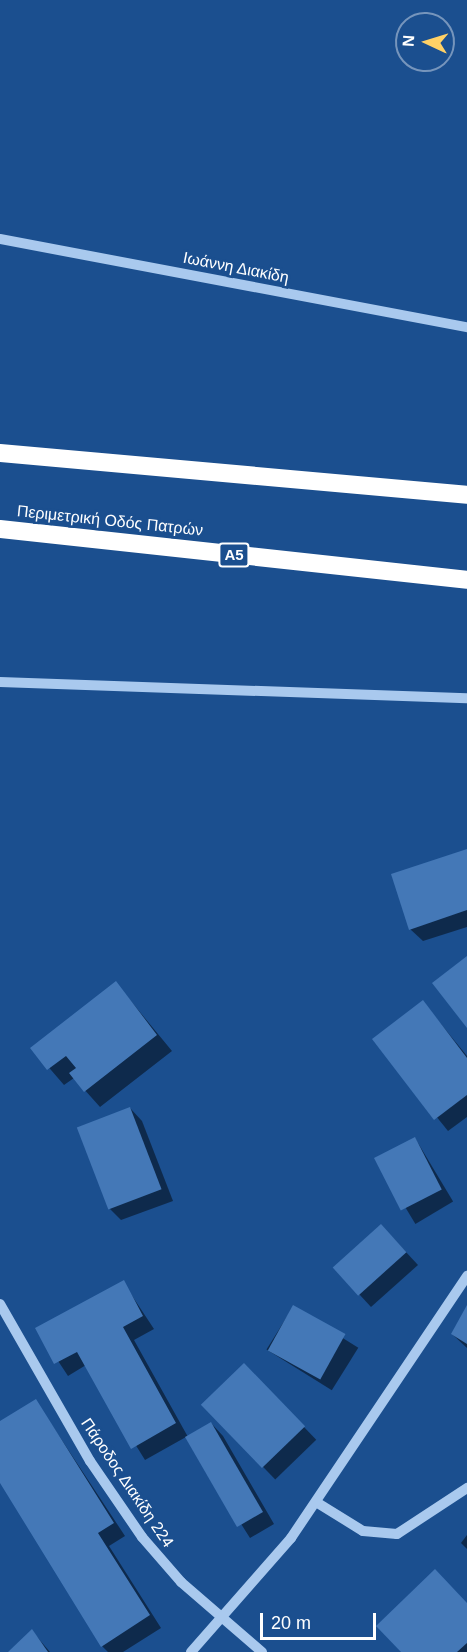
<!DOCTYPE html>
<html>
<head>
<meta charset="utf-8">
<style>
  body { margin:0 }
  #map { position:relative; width:467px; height:1652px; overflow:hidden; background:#1b4f8f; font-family:Arial,sans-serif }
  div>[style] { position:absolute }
  .shadow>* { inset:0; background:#0007; transform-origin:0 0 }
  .building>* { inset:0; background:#4478b7; transform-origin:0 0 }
  .minor>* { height:10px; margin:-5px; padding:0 5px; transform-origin:5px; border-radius:5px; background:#a9c9ee }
  .highway>* { height:18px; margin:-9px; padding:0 9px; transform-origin:9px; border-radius:9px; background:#fff }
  span { translate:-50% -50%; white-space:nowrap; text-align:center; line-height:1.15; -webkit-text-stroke:5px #1b4f8f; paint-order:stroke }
  .shield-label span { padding:2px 4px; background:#1b4f8f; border:2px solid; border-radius:4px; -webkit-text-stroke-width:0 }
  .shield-label { font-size:15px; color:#fff; font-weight:700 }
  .street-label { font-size:16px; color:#fff }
  .north { position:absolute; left:395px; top:12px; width:60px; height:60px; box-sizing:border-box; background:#1b4f8f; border:2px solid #7695bc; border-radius:50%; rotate:274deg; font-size:16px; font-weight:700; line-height:24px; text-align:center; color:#fff }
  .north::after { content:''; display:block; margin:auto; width:21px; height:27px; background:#ffd166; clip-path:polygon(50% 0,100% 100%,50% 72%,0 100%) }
  .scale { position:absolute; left:260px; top:1613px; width:116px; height:27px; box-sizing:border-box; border:3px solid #fff; border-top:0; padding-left:8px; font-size:18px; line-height:21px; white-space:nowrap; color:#fff; -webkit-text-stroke:4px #1b4f8f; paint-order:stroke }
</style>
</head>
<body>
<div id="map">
  <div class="shadow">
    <div style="clip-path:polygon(467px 851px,467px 927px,423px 941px,410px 929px)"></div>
    <div style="clip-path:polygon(116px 983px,172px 1051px,100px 1107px,74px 1078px,64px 1085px,32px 1048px)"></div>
    <div style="clip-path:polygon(423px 1002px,467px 1056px,467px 1117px,448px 1131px,374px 1039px)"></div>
    <div style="clip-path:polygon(130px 1108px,142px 1121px,173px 1201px,121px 1220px,109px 1208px)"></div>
    <div style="left:415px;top:1138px;width:74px;height:44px;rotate:59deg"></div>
    <div style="clip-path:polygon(393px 1238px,418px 1265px,371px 1307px,335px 1268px)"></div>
    <div style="clip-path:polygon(123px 1282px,154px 1329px,134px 1340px,188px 1437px,211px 1423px,223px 1436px,274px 1524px,250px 1538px,186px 1437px,145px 1460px,86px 1365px,68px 1376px,37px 1329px)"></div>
    <div style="left:293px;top:1307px;width:77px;height:50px;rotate:32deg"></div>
    <div style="clip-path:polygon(467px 1308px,467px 1348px,452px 1334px)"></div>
    <div style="left:244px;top:1365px;width:104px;height:57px;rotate:46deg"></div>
    <div style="clip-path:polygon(36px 1401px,125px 1536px,109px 1546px,161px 1628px,123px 1652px,108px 1652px,102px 1646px,0 1480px,0 1423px)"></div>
    <div style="clip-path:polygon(467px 1535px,467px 1549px,461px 1543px)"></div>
    <div style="clip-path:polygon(467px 1604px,467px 1652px,403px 1652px)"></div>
    <div style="clip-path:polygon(32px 1631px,50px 1652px,10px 1652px)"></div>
  </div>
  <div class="building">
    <div style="clip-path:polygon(467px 849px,467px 910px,409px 930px,391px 874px)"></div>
    <div style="clip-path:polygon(467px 956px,467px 1028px,432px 983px)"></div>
    <div style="clip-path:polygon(116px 981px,157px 1035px,84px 1092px,69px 1073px,76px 1068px,66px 1056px,47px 1070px,30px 1048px)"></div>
    <div style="clip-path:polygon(423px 1000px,467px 1058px,467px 1095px,434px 1120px,372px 1039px)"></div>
    <div style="left:130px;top:1107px;width:88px;height:57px;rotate:69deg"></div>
    <div style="left:415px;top:1137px;width:59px;height:46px;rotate:63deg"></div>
    <div style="left:381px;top:1224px;width:38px;height:65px;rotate:48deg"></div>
    <div style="clip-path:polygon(124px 1280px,143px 1316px,123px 1327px,176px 1423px,131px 1449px,77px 1352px,54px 1364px,35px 1328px)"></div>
    <div style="left:293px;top:1305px;width:60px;height:52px;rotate:29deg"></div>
    <div style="clip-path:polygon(467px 1305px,467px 1344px,451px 1334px)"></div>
    <div style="left:244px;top:1363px;width:88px;height:60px;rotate:46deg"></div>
    <div style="clip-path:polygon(36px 1399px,114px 1523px,98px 1533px,150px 1615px,101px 1647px,0 1483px,0 1421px)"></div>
    <div style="left:211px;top:1422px;width:104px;height:30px;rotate:60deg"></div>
    <div style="clip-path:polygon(435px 1569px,467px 1603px,467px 1643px,457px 1652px,401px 1652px,376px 1626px)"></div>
    <div style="clip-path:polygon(32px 1629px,48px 1652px,8px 1652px)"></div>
  </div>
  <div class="minor">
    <div style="left:0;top:239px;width:475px;rotate:10.7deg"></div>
    <div style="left:0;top:682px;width:467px;rotate:2deg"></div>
    <div style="left:0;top:1304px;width:181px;rotate:60.2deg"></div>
    <div style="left:90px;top:1461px;width:92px;rotate:55.6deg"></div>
    <div style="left:142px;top:1537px;width:60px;rotate:49.1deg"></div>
    <div style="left:181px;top:1582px;width:107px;rotate:40.8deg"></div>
    <div style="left:316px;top:1502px;width:55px;rotate:31.7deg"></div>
    <div style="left:363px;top:1531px;width:34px;rotate:5deg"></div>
    <div style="left:397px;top:1534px;width:84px;rotate:-33.3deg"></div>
    <div style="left:191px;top:1652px;width:152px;rotate:-48.7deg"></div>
    <div style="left:291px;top:1538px;width:316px;rotate:-56.1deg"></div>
  </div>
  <div class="highway">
    <div style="left:0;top:453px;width:469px;rotate:5.1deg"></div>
    <div style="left:0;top:529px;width:470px;rotate:6.2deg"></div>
  </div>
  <div class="shield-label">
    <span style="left:234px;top:555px">Α5</span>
  </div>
  <div class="street-label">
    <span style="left:236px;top:268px;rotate:11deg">Ιωάννη Διακίδη</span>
    <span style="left:110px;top:521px;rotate:6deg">Περιμετρική Οδός Πατρών</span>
    <span style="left:127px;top:1483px;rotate:56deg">Πάροδος Διακίδη 224</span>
  </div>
  <div class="north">N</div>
  <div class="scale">20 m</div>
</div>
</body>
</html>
